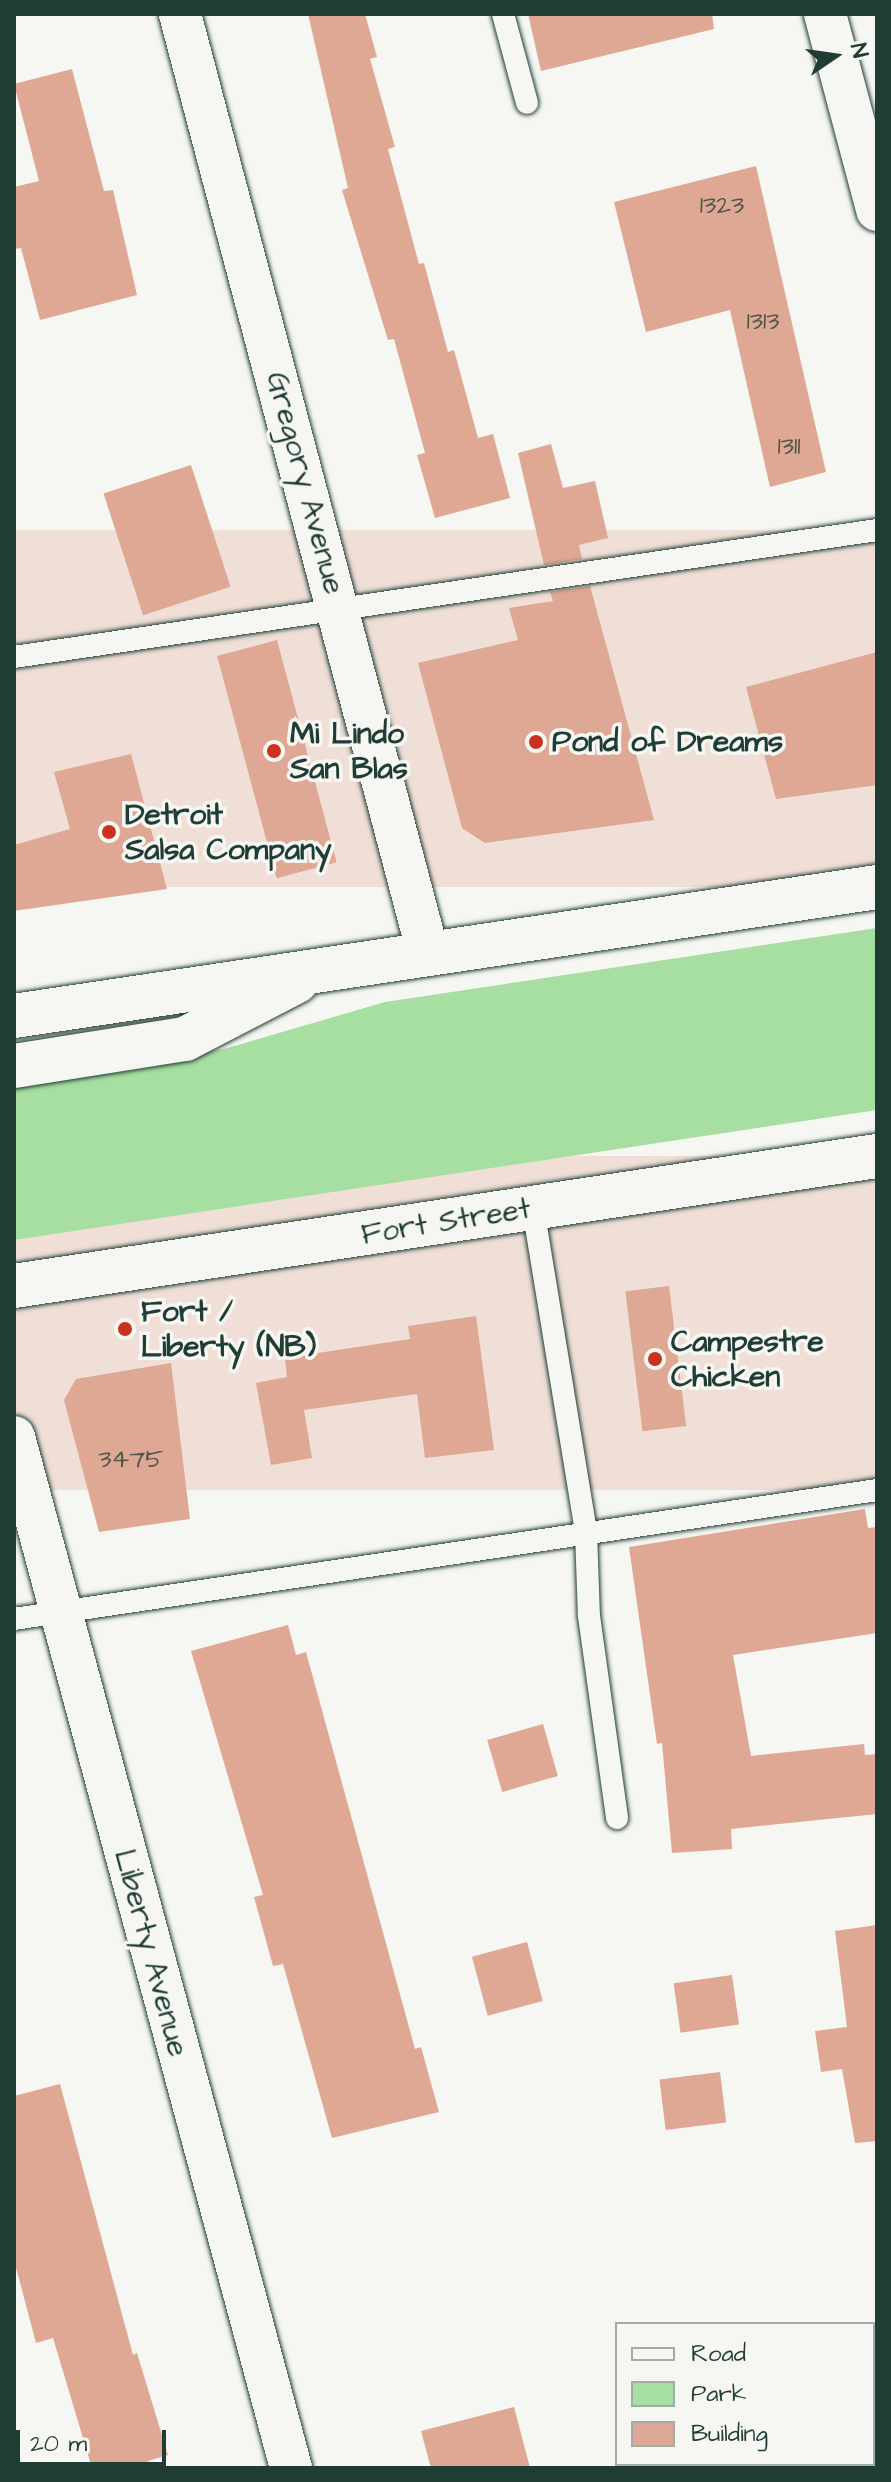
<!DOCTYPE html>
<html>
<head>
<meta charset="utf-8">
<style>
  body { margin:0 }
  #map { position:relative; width:891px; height:2482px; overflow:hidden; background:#f6f6f2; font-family:"Architects Daughter",sans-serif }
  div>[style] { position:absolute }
  .built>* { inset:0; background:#efdfd6; transform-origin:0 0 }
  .green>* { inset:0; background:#a7dea1 }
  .building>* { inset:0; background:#dea894; transform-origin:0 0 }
  .roads { filter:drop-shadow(0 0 2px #1f3d34) drop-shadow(0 0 2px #1f3d34) }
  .lane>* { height:22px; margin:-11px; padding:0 11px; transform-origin:11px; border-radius:11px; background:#f6f6f2 }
  .street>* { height:42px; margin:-21px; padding:0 21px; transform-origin:21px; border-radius:21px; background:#f6f6f2 }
  .primary>* { height:44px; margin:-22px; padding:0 22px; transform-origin:22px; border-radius:22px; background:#f6f6f2 }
  .dots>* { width:22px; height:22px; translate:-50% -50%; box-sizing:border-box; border:4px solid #f6f6f2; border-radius:50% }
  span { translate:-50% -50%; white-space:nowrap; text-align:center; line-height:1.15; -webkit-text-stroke:7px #f6f6f2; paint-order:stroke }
  .number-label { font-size:26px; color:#4f584c }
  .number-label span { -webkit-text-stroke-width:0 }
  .street-label { font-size:30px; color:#1f3d34 }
  .poi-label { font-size:30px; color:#1f3d34; font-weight:700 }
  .left { translate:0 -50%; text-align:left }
  .frame { position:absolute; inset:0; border:16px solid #1f3d34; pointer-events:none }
  .legend { position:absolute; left:615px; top:2322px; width:260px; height:144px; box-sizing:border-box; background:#f6f6f2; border:2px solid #a0aca6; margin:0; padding:10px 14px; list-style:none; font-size:24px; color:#1f3d34 }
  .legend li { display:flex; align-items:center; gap:16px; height:40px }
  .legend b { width:40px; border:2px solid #a0aca6 }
  .north { position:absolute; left:795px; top:16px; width:80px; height:80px; -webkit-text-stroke:6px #f6f6f2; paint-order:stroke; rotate:77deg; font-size:22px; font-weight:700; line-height:32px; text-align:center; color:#1f3d34 }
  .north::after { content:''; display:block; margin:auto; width:28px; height:36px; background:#1f3d34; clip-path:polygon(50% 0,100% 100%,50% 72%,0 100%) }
  .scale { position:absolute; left:16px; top:2430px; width:150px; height:36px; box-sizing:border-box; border:4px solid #1f3d34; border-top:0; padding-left:10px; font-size:24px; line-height:28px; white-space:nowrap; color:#1f3d34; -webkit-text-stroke:6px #f6f6f2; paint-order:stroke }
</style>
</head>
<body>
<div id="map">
  <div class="built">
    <div style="left:877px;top:530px;width:357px;height:872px;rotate:90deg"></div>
    <div style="left:877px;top:1156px;width:334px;height:873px;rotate:90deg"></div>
  </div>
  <div class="green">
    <div style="clip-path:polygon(877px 928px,877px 1110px,14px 1240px,14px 1080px,224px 1049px,385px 1002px)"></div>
  </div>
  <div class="building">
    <div style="clip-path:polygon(308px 14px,365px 14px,377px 57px,370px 59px,395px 147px,388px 149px,419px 264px,424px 263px,448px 352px,454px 350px,478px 438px,493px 434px,510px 498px,435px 518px,417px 455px,425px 453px,394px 339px,388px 340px,342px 190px,348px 188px)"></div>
    <div style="clip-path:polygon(528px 14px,712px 14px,714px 29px,541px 71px)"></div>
    <div style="clip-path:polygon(72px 69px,104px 191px,113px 190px,137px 295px,40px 320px,21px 248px,14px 249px,14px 187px,39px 181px,14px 84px)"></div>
    <div style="clip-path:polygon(756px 166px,826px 472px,770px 487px,730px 310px,646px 332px,614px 202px)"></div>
    <div style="clip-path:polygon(551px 444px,563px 488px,595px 481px,608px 538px,579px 545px,582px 559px,544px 565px,518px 453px)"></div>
    <div style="left:191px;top:465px;width:128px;height:92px;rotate:72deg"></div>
    <div style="clip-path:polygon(590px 586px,654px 820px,485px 843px,462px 828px,418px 663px,518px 640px,509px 608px,553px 601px,550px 592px)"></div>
    <div style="left:277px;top:640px;width:230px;height:62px;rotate:75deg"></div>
    <div style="clip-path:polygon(877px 652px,877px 785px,776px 799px,746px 687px)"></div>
    <div style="clip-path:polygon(131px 754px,167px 889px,14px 911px,14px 845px,70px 829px,54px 772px)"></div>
    <div style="left:669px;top:1286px;width:141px;height:44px;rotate:83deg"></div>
    <div style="clip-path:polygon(476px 1316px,494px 1450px,425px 1458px,417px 1394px,304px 1410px,312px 1458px,271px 1465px,256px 1383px,287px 1377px,285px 1358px,410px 1339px,408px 1326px)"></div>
    <div style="clip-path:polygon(171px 1363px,190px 1519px,99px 1532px,64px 1400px,76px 1379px)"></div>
    <div style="clip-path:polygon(865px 1509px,868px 1528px,877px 1527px,877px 1633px,733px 1655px,751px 1756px,864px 1744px,865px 1755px,877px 1754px,877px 1814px,731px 1829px,732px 1849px,672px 1853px,662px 1743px,657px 1744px,629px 1547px)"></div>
    <div style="clip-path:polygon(288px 1625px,296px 1655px,306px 1652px,415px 2049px,421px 2047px,439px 2112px,332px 2138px,283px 1964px,273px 1966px,254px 1897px,263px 1895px,191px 1651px)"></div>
    <div style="left:543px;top:1724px;width:54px;height:58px;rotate:74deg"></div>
    <div style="clip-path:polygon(877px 1925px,877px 2141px,855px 2143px,842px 2069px,821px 2072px,815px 2031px,847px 2027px,835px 1931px)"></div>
    <div style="left:527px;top:1942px;width:61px;height:57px;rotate:75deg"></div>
    <div style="left:732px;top:1975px;width:50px;height:59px;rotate:82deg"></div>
    <div style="left:720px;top:2072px;width:51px;height:61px;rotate:83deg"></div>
    <div style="clip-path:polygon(60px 2084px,133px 2355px,137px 2353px,168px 2455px,148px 2461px,150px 2468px,92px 2468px,53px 2338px,36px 2343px,14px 2260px,14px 2096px)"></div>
    <div style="clip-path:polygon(514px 2407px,530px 2468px,431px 2468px,421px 2431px)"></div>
  </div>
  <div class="roads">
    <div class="lane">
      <div style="left:503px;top:14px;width:92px;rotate:74.9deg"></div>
      <div style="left:14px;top:657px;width:872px;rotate:-8.37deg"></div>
      <div style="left:533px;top:1208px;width:328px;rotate:80.7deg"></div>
      <div style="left:586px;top:1532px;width:84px;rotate:88deg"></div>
      <div style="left:589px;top:1616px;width:204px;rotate:82.1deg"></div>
      <div style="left:14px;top:1619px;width:873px;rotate:-8.5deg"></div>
    </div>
    <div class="street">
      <div style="left:180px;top:14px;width:971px;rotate:75.21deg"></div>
      <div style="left:825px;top:14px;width:203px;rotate:75.1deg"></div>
      <div style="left:14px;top:1437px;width:1068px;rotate:74.96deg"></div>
    </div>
    <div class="primary">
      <div style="left:14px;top:1016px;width:873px;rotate:-8.5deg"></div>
      <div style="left:14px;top:1066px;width:173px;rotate:-9deg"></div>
      <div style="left:185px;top:1039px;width:126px;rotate:-27.4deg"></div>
      <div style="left:14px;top:1286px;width:873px;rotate:-8.57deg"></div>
    </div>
  </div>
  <div class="dots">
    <div style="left:536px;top:742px;background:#c8321e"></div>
    <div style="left:274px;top:751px;background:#c8321e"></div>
    <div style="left:109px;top:832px;background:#c8321e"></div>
    <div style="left:125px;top:1329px;background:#c8321e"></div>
    <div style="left:655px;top:1359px;background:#c8321e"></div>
  </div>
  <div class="number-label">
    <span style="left:722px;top:206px">1323</span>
    <span style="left:763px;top:322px">1313</span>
    <span style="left:789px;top:447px">1311</span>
    <span style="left:131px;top:1460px">3475</span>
  </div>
  <div class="street-label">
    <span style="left:305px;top:483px;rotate:75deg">Gregory Avenue</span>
    <span style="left:446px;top:1222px;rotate:-9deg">Fort Street</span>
    <span style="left:151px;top:1953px;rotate:75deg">Liberty Avenue</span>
  </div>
  <div class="poi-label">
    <span class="left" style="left:290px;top:751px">Mi Lindo<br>San Blas</span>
    <span class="left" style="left:552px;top:742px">Pond of Dreams</span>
    <span class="left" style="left:125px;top:832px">Detroit<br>Salsa Company</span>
    <span class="left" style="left:141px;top:1329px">Fort /<br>Liberty (NB)</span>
    <span class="left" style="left:671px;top:1359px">Campestre<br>Chicken</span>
  </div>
  <div class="frame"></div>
  <ul class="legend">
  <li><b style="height:10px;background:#f6f6f2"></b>Road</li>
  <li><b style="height:22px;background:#a7dea1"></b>Park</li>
  <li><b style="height:22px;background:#dea894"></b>Building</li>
  </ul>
  <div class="north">N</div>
  <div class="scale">20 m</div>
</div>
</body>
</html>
